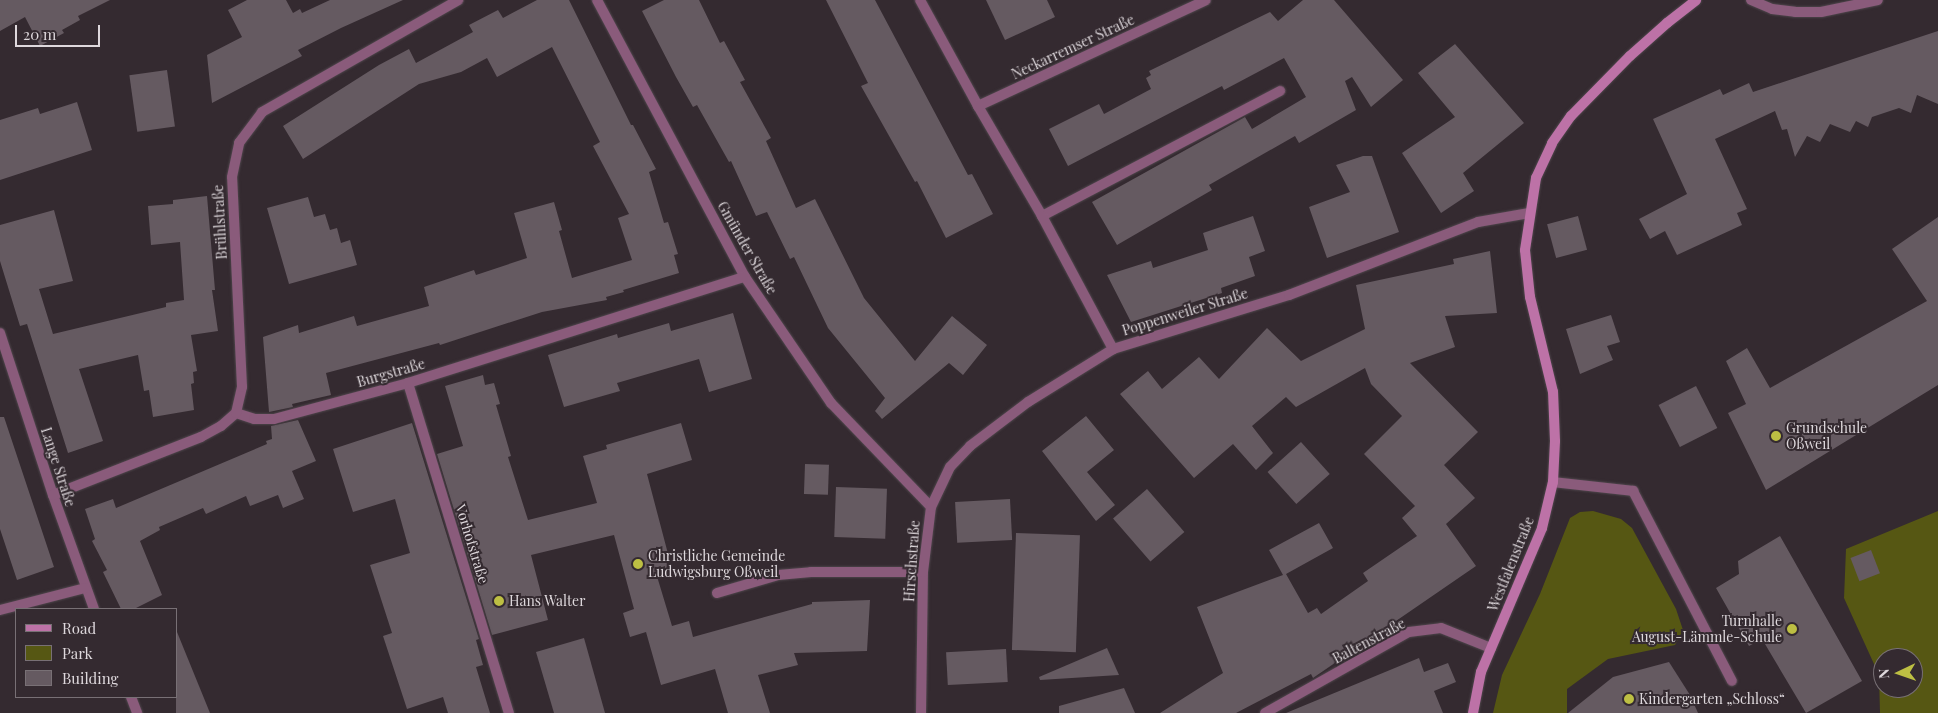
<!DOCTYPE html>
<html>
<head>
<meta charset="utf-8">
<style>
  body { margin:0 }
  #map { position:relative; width:1938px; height:713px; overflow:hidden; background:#342a30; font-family:"Playfair Display",serif }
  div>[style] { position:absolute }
  .green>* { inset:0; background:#565713 }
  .building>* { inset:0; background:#655a61; transform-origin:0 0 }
  .roads { filter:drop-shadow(0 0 1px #4f464c) drop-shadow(0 0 1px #4f464c) }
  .service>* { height:10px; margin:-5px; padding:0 5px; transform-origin:5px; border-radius:5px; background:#8a5b7b }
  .minor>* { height:10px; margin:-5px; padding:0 5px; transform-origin:5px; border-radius:5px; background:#8a5b7b }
  .secondary>* { height:10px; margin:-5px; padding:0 5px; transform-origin:5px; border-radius:5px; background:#bd72a7 }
  .dots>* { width:14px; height:14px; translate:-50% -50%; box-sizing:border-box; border:2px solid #342a30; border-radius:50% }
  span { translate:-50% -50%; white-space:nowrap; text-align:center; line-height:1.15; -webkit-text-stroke:4px #342a30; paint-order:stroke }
  .street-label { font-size:14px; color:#ded8dc }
  .poi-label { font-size:14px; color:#ded8dc }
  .left { translate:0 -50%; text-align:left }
  .right { translate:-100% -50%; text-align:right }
  .legend { position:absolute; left:15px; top:608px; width:162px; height:90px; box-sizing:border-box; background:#342a30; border:1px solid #787075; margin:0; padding:6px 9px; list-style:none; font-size:15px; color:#ded8dc }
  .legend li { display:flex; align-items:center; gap:10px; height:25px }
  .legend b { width:25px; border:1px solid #787075 }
  .north { position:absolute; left:1873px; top:648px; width:50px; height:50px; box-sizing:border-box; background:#342a30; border:1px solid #787075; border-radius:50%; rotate:267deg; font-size:14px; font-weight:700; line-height:20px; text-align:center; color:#ded8dc }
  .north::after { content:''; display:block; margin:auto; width:18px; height:22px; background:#bdbf43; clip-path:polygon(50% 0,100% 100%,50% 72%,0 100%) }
  .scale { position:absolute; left:15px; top:25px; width:85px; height:22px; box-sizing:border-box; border:2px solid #ded8dc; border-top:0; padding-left:6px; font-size:15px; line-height:18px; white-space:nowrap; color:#ded8dc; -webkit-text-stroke:4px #342a30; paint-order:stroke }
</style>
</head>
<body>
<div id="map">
  <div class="green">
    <div style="clip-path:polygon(1593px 511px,1621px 519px,1632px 528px,1676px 609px,1683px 630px,1675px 645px,1608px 659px,1567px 689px,1567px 713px,1493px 713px,1502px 675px,1540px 594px,1570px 518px,1580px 512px)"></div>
    <div style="clip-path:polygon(evenodd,1938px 511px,1938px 713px,1880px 713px,1879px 675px,1844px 598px,1846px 549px,1938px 511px,1883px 658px,1913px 658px,1913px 688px,1883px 688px,1883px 658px)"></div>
  </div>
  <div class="building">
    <div style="clip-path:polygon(0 0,110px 0,78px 16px,80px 20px,62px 30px,64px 33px,40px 46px,25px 17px,0 31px)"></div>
    <div style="clip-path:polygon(247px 0,286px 0,293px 13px,300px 9px,302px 13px,330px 0,403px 0,341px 28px,298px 50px,302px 56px,212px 103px,207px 55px,242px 37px,228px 10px)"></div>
    <div style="clip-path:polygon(537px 0,569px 0,631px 125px,633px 125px,656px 169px,649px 172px,664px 223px,668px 222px,678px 254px,674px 255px,679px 273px,623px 290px,624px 292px,606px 297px,607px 300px,542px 312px,440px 345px,439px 343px,326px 373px,331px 395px,292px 404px,293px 407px,269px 412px,263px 337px,298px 325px,299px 333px,354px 316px,357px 326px,429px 306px,424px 287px,474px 270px,476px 275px,527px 258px,514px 213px,554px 202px,562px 230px,559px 231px,572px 278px,632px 260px,618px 218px,629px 214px,593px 146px,600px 142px,552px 47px,497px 77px,487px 58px,461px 72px,419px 84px,303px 159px,283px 126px,379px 65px,409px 49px,416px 63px,473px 32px,469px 25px,498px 10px,503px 18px)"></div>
    <div style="clip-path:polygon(664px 0,699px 0,720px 43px,724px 41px,745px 80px,740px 82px,771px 138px,766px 141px,796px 208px,815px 199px,864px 298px,915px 361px,952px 316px,987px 345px,963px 375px,949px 363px,882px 419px,875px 411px,885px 398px,828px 328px,794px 257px,790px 259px,767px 212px,756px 216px,731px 161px,729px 162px,697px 105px,693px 107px,676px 77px,642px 11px)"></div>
    <div style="clip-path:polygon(826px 0,875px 0,968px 175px,972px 174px,993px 214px,946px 238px,917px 181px,915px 182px,861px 86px,868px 83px)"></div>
    <div style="clip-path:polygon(986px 0,1047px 0,1055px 17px,1005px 40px)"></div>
    <div style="clip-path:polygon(1303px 0,1334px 0,1403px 80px,1371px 107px,1352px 77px,1345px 81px,1356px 110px,1299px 143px,1295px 136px,1209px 185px,1212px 190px,1117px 245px,1092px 202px,1245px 117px,1252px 129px,1306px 97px,1284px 58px,1224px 90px,1222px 86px,1068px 166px,1049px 129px,1099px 104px,1104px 114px,1151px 89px,1146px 78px,1151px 75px,1149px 71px,1270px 12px,1278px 21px)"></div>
    <div style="clip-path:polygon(1938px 31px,1938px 104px,1917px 95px,1911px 113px,1899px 108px,1872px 117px,1868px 127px,1856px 121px,1850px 132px,1830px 124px,1820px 142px,1807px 136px,1795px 157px,1787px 129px,1782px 130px,1775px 111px,1715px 139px,1747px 209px,1737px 213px,1742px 225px,1677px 255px,1665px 231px,1650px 239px,1639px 219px,1687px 194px,1653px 119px,1720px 89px,1723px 95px,1749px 83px,1753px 92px)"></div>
    <div style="clip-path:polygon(1455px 44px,1524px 123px,1463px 173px,1474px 191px,1441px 213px,1402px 153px,1455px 117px,1418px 73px)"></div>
    <div style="left:167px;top:70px;width:57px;height:38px;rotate:82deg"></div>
    <div style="clip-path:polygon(77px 102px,92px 150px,0 180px,0 120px,38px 108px,40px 114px)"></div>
    <div style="clip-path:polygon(1363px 156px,1372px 156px,1399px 232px,1327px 258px,1309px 207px,1350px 192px,1336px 165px)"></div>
    <div style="clip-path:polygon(207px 196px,215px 290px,212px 290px,218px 331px,191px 335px,197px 371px,193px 372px,194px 383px,191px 384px,194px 410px,153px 417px,149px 390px,144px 391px,138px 355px,79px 369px,103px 441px,68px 453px,27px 324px,20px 326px,0 261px,0 225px,54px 210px,73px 281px,39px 289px,53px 334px,166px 307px,166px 303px,184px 300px,180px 242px,151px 245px,148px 206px,173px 204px,173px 200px)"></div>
    <div style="clip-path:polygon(308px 197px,314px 217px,325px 214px,330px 230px,337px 228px,341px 243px,350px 240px,357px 265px,289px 284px,267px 208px)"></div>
    <div style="clip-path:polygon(1253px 216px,1265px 251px,1249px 257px,1255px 276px,1221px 288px,1222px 293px,1131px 322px,1107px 275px,1151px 261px,1153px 268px,1208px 250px,1203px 233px)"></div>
    <div style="left:1578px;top:216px;width:35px;height:32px;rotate:75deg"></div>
    <div style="clip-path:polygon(1938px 217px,1938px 385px,1766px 490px,1728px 413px,1746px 404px,1726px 361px,1747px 348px,1770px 388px,1927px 301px,1892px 249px)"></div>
    <div style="clip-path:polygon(1490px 251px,1497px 313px,1445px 316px,1455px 347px,1410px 363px,1478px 432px,1444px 465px,1475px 498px,1446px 524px,1476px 566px,1313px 678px,1311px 674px,1236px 713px,1160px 713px,1223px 673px,1197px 607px,1283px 575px,1269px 550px,1319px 523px,1333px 548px,1286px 574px,1308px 613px,1317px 608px,1321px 614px,1368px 581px,1363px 573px,1417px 536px,1402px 518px,1415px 506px,1364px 454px,1402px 416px,1371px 384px,1365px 368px,1296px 407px,1286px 397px,1252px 426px,1273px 453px,1256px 470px,1233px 444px,1194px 478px,1120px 394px,1148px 371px,1162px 389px,1199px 357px,1219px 379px,1267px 328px,1301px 361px,1365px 329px,1356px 285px,1454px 264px,1453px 259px)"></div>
    <div style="clip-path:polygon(733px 313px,752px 379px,709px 392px,699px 359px,617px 383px,620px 391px,564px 407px,548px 355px,617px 334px,618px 338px,669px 323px,671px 331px)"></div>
    <div style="clip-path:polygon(1611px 315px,1620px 342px,1607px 346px,1613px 360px,1580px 374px,1566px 329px)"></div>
    <div style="clip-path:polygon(483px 375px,485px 385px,494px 383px,500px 404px,496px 405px,511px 456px,508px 457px,528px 520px,597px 503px,583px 456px,607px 449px,606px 445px,681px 423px,692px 460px,647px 474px,672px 569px,656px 573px,672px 626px,689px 621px,693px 637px,812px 604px,812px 602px,870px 600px,867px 651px,794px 653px,798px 665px,758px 675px,770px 713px,728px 713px,715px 669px,661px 685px,646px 632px,630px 637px,623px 613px,634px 609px,614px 535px,531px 555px,548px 620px,492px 635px,437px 454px,463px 446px,445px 386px)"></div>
    <div style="left:1696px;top:386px;width:47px;height:42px;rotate:63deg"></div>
    <div style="clip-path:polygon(1086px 416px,1114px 450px,1087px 472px,1115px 505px,1096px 521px,1042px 451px)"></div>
    <div style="clip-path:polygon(0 417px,4px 417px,54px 567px,17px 580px,0 529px)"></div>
    <div style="clip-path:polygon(298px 420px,316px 461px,292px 471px,304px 499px,283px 508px,278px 495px,250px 506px,246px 496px,206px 514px,203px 508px,159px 527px,160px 530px,140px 541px,162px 595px,134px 609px,121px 609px,103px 572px,107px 570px,92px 541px,95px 539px,85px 509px,113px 499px,116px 508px,267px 444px,266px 441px,272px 439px,271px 426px)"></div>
    <div style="clip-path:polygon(412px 423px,479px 639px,476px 640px,483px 665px,476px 667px,490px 713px,448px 713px,443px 697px,407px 709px,383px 636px,392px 633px,370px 565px,410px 553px,395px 499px,353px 512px,333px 449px)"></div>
    <div style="left:1301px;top:442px;width:43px;height:45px;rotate:48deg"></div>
    <div style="left:805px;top:464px;width:24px;height:30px;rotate:2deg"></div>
    <div style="left:836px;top:487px;width:51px;height:50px;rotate:2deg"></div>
    <div style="left:1147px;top:489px;width:57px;height:45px;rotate:49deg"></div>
    <div style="left:1010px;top:499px;width:41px;height:55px;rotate:87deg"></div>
    <div style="left:1016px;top:533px;width:64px;height:117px;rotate:2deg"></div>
    <div style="clip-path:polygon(1780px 536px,1862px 681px,1806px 713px,1762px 639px,1749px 646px,1716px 588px,1739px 574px,1738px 561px)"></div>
    <div style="left:1871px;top:550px;width:25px;height:22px;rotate:69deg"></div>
    <div style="clip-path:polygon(176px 632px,177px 632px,210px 713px,176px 713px)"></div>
    <div style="clip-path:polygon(584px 638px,605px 713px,554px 713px,536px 652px)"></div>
    <div style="clip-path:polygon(1107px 648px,1119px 675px,1040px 680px,1039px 677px)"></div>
    <div style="left:1006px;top:649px;width:33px;height:60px;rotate:87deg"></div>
    <div style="clip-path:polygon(1419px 658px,1424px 672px,1448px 663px,1456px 682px,1434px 691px,1443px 713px,1286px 713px)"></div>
    <div style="clip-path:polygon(1669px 662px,1690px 695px,1698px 713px,1568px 713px,1613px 677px)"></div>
    <div style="clip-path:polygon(1124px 688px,1135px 713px,1059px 713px,1059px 706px)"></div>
  </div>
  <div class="roads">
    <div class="service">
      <div style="left:1042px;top:216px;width:269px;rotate:-27.7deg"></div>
      <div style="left:1553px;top:482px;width:81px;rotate:6.4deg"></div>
      <div style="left:1633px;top:491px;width:214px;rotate:62.5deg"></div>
    </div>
    <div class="minor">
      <div style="left:597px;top:0;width:314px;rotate:61.9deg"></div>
      <div style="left:745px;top:277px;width:153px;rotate:55.7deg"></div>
      <div style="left:831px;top:403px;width:144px;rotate:46.1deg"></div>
      <div style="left:920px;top:0;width:121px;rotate:61.3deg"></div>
      <div style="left:978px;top:106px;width:127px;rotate:59.8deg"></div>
      <div style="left:1042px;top:216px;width:151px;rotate:61.9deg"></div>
      <div style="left:1751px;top:0;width:23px;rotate:23deg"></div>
      <div style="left:1772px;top:9px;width:23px;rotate:7deg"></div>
      <div style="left:1795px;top:12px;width:26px"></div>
      <div style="left:1821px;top:12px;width:58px;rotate:-11.9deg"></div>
      <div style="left:978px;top:106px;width:251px;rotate:-24.9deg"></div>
      <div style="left:0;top:333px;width:170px;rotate:71.9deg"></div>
      <div style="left:53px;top:495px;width:121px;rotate:70.2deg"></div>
      <div style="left:408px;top:383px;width:345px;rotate:73deg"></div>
      <div style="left:236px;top:413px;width:19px;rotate:18deg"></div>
      <div style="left:254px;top:419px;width:20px"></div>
      <div style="left:274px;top:419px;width:139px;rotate:-15deg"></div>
      <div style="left:408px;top:383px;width:353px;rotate:-17.5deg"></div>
      <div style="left:53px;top:495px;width:159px;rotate:-21.4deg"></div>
      <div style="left:201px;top:437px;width:23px;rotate:-29deg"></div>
      <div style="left:221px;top:426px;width:20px;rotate:-41deg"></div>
      <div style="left:236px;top:413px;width:27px;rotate:-77deg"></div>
      <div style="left:242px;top:387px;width:210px;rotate:-92.7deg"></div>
      <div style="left:232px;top:177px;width:35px;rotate:-78deg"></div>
      <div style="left:239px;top:143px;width:39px;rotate:-53deg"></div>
      <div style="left:262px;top:112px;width:226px;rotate:-29.7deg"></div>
      <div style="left:717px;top:593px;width:64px;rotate:-16.4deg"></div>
      <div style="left:778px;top:575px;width:33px;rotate:-5deg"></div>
      <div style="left:811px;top:572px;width:112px"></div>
      <div style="left:0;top:610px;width:88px;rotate:-14.5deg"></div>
      <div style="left:131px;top:697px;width:17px;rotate:69deg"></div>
      <div style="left:921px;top:713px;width:141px;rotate:-89.2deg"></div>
      <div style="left:923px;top:572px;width:65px;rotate:-83deg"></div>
      <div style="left:931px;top:507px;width:44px;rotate:-64.6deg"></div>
      <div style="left:950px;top:467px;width:29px;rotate:-46deg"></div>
      <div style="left:970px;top:446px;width:73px;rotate:-37.2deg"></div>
      <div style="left:1028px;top:402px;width:100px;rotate:-31.9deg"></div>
      <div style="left:1113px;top:349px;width:184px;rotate:-17.1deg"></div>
      <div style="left:1289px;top:295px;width:203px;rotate:-21.1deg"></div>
      <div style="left:1478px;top:222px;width:52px;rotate:-10deg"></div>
      <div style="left:1265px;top:713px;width:165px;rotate:-29.4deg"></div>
      <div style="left:1409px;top:632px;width:32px;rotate:-7deg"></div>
      <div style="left:1441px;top:628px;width:54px;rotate:21.8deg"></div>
    </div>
    <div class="secondary">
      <div style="left:1473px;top:713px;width:42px;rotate:-79deg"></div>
      <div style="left:1481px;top:672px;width:156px;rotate:-67deg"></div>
      <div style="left:1542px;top:528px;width:47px;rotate:-76.6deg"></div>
      <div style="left:1553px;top:482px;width:41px;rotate:-87.2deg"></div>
      <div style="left:1555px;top:441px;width:49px;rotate:-92.3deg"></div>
      <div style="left:1553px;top:392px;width:98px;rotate:-103.6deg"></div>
      <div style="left:1530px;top:297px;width:47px;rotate:-96.1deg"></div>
      <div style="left:1525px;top:250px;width:73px;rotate:-81.3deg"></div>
      <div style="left:1536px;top:178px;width:38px;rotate:-65deg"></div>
      <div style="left:1552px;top:143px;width:33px;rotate:-55deg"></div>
      <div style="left:1571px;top:116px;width:84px;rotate:-45.5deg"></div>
      <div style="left:1630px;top:56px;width:50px;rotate:-41.7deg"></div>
      <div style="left:1667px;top:23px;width:37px;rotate:-38deg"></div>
    </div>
  </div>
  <div class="dots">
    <div style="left:1776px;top:436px;background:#bdbf43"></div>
    <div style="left:638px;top:564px;background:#bdbf43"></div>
    <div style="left:499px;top:601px;background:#bdbf43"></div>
    <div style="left:1792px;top:629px;background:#bdbf43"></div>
    <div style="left:1629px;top:699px;background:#bdbf43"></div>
  </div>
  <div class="street-label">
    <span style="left:1073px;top:47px;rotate:-25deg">Neckarremser Straße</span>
    <span style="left:220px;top:222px;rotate:-93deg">Brühlstraße</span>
    <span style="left:747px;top:248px;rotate:60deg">Gmünder Straße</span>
    <span style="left:1185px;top:312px;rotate:-17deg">Poppenweiler Straße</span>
    <span style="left:391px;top:373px;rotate:-16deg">Burgstraße</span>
    <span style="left:58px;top:467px;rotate:72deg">Lange Straße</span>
    <span style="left:472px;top:544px;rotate:73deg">Vorhofstraße</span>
    <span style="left:912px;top:561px;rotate:-86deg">Hirschstraße</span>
    <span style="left:1511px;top:564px;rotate:-68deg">Westfalenstraße</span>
    <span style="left:1369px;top:641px;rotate:-28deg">Baltenstraße</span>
  </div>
  <div class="poi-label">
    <span class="left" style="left:1786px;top:436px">Grundschule<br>Oßweil</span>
    <span class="left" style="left:648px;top:564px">Christliche Gemeinde<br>Ludwigsburg Oßweil</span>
    <span class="left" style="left:509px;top:601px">Hans Walter</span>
    <span class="right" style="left:1782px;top:629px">Turnhalle<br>August-Lämmle-Schule</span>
    <span class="left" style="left:1639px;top:699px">Kindergarten „Schloss“</span>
  </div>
  <ul class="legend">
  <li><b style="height:6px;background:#bd72a7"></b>Road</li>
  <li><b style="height:14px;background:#565713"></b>Park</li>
  <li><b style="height:14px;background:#655a61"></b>Building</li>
  </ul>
  <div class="north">N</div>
  <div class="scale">20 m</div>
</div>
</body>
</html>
